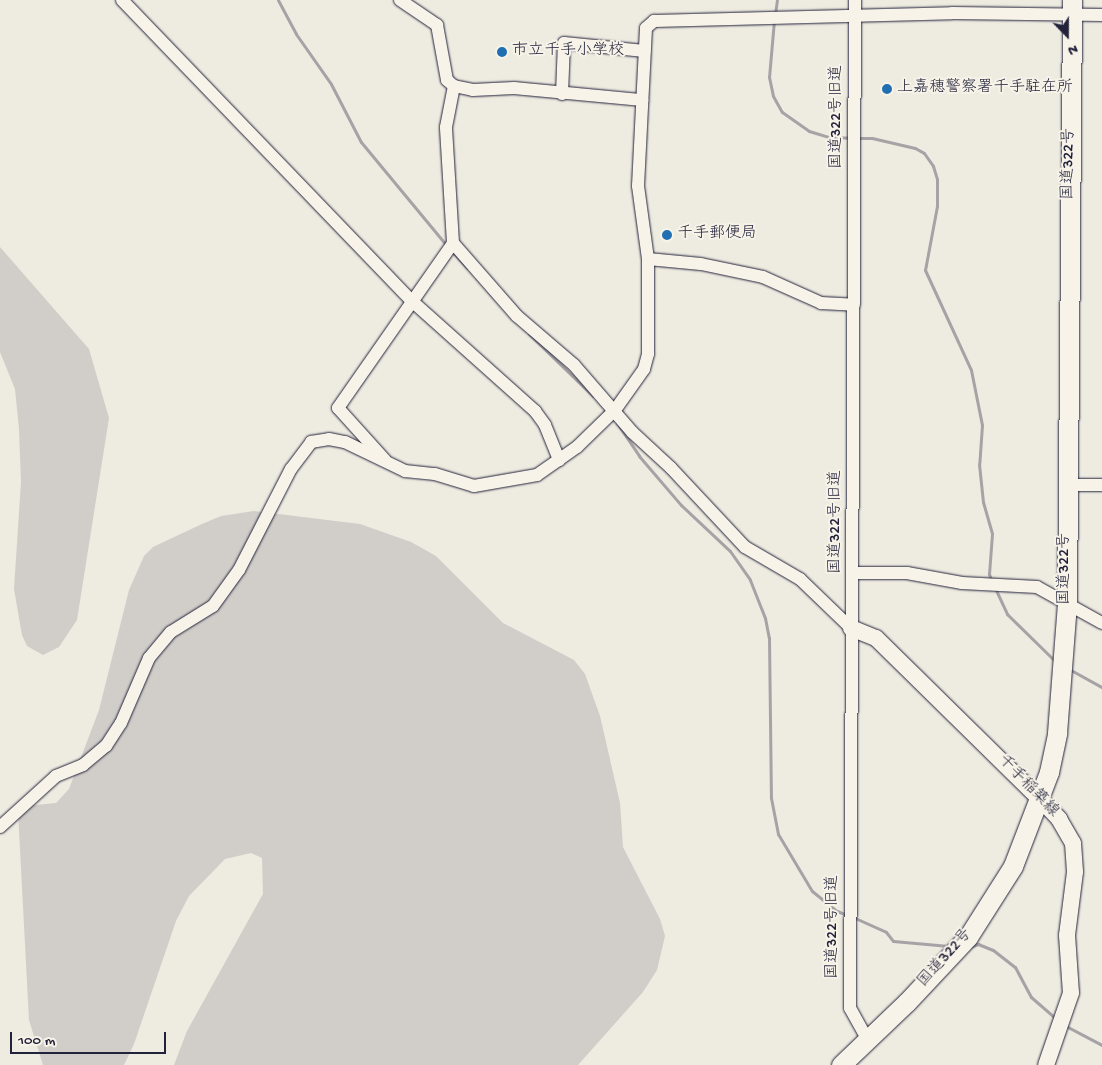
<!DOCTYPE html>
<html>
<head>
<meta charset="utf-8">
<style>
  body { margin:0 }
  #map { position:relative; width:1102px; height:1065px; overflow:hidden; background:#eeebe1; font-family:"Gochi Hand","Klee One",sans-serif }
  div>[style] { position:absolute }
  .green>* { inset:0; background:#d1cdc9 }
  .stream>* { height:3px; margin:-1.5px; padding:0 1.5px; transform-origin:1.5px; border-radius:1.5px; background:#a6a3a6 }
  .roads { filter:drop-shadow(0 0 1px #22223b) drop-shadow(0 0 1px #22223b) }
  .minor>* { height:12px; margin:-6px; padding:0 6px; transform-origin:6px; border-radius:6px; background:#f7f3e8 }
  .major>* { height:16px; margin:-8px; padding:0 8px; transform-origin:8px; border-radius:8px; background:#f7f3e8 }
  .highway>* { height:19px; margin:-9.5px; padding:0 9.5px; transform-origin:9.5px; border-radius:9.5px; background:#f7f3e8 }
  .dots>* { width:14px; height:14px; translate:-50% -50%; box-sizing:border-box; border:2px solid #f7f3e8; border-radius:50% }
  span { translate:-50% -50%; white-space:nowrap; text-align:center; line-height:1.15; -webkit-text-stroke:4px #f7f3e8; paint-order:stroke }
  .poi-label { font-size:16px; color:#22223b }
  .left { translate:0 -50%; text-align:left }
  .street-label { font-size:16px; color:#22223b }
  .north { position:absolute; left:1042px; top:10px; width:50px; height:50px; -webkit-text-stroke:4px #f7f3e8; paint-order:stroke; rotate:158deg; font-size:14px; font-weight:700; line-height:20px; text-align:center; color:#22223b }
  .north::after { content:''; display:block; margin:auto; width:18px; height:22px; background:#22223b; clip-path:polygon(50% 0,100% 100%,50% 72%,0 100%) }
  .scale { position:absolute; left:10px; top:1032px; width:156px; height:22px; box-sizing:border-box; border:2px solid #22223b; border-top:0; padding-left:6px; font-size:15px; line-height:18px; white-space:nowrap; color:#22223b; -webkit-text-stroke:4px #f7f3e8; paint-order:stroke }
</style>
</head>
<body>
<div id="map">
  <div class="green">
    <div style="clip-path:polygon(0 247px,89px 349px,109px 418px,77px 620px,59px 647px,43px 655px,27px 646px,22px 635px,14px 589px,21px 482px,19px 429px,15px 389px,0 352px)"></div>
    <div style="clip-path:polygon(254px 511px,360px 524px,411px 542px,436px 556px,503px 623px,574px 660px,585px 674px,600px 716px,620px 803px,623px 847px,660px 919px,665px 936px,657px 970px,643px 992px,578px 1065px,174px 1065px,187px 1031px,263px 894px,262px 858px,251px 853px,225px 859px,189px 896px,176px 921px,134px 1044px,124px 1065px,43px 1065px,29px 1020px,18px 811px,25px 806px,56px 803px,69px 789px,99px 710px,129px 590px,144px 556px,153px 547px,202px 524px,221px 516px)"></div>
  </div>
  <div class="stream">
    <div style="left:278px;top:0;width:38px;rotate:62deg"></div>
    <div style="left:296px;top:34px;width:61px;rotate:55deg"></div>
    <div style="left:331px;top:84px;width:65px;rotate:62.7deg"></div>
    <div style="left:361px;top:142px;width:135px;rotate:50.4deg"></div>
    <div style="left:775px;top:14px;width:14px;rotate:-82deg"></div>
    <div style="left:774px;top:20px;width:57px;rotate:95deg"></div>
    <div style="left:769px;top:77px;width:19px;rotate:78deg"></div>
    <div style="left:773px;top:96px;width:18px;rotate:61deg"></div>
    <div style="left:782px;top:112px;width:33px;rotate:35deg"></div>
    <div style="left:809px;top:131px;width:21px;rotate:17deg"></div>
    <div style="left:829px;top:137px;width:23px;rotate:2deg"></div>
    <div style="left:858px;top:138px;width:14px"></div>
    <div style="left:872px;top:138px;width:44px;rotate:13.1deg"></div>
    <div style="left:915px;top:148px;width:10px;rotate:29deg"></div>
    <div style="left:924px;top:153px;width:16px;rotate:55deg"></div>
    <div style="left:933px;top:166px;width:14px;rotate:73deg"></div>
    <div style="left:937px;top:179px;width:27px;rotate:90deg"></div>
    <div style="left:937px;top:206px;width:65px;rotate:100.6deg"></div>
    <div style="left:925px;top:270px;width:110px;rotate:65.3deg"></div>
    <div style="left:971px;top:370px;width:56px;rotate:78.7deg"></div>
    <div style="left:982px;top:425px;width:39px;rotate:94deg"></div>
    <div style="left:979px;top:464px;width:38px;rotate:84deg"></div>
    <div style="left:983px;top:502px;width:33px;rotate:74deg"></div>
    <div style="left:992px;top:534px;width:40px;rotate:94.3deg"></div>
    <div style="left:989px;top:574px;width:9px;rotate:69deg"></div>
    <div style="left:451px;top:250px;width:24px;rotate:48deg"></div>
    <div style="left:529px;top:334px;width:89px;rotate:44.1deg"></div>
    <div style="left:617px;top:423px;width:40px;rotate:56deg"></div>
    <div style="left:639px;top:456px;width:65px;rotate:49.4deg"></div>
    <div style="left:681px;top:505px;width:67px;rotate:43.2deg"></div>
    <div style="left:730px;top:551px;width:35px;rotate:55deg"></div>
    <div style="left:750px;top:580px;width:41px;rotate:68.5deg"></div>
    <div style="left:765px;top:618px;width:20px;rotate:79deg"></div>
    <div style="left:769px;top:638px;width:160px;rotate:89.3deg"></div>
    <div style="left:771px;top:798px;width:37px;rotate:79deg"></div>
    <div style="left:778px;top:834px;width:66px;rotate:59.2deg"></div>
    <div style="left:812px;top:891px;width:32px;rotate:39deg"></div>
    <div style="left:837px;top:911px;width:11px;rotate:22deg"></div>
    <div style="left:995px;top:588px;width:29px;rotate:65deg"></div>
    <div style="left:1007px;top:614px;width:70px;rotate:44.4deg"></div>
    <div style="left:1069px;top:669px;width:38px;rotate:29deg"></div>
    <div style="left:855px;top:918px;width:34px;rotate:24deg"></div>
    <div style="left:886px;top:932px;width:11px;rotate:52deg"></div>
    <div style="left:893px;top:941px;width:56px;rotate:5.1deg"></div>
    <div style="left:970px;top:947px;width:9px;rotate:-21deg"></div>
    <div style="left:978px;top:944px;width:16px;rotate:22deg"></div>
    <div style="left:993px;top:950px;width:28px;rotate:38deg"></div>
    <div style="left:1015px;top:967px;width:34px;rotate:62deg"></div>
    <div style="left:1031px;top:997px;width:35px;rotate:41deg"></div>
    <div style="left:1064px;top:1025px;width:43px;rotate:27.8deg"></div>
  </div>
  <div class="roads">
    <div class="minor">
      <div style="left:122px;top:0;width:419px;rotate:46.1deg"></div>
      <div style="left:413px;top:302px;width:164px;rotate:41.8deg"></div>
      <div style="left:535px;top:411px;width:17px;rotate:54deg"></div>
      <div style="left:545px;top:425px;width:38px;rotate:68deg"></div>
      <div style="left:400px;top:0;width:45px;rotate:34deg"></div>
      <div style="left:437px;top:25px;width:56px;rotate:79.7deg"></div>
      <div style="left:447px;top:80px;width:9px;rotate:41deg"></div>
      <div style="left:454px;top:86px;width:19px;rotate:12deg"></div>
      <div style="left:473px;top:90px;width:41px;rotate:-2.8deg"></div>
      <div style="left:514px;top:88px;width:129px;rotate:5.4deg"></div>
      <div style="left:855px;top:0;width:1008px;rotate:90.28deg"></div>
      <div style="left:850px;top:1008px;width:35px;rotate:61deg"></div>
      <div style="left:562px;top:94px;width:51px;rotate:-87.8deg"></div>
      <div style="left:564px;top:43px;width:81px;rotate:5.6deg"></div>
      <div style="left:453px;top:243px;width:97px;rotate:48.8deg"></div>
      <div style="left:517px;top:316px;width:75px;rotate:40.7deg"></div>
      <div style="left:574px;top:365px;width:89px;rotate:49.1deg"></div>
      <div style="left:632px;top:432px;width:53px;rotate:42.7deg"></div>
      <div style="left:671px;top:468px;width:108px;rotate:46.9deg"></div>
      <div style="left:745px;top:547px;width:64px;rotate:30.2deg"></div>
      <div style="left:800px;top:579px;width:71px;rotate:43.9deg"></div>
      <div style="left:648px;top:259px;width:53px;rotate:5.4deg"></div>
      <div style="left:701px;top:264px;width:63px;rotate:11.8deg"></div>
      <div style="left:763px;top:277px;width:64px;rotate:24.1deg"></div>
      <div style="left:821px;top:303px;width:33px;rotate:3deg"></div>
      <div style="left:385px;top:460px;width:70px;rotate:-132.1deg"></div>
      <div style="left:338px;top:408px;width:201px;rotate:-55.1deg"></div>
      <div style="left:453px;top:243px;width:116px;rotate:-93.5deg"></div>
      <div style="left:446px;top:127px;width:42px;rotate:-79deg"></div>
      <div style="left:1067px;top:485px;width:35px"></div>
      <div style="left:853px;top:573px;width:54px"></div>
      <div style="left:907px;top:573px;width:56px;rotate:10.3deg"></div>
      <div style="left:962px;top:583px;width:75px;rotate:3.1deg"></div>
      <div style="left:1037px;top:587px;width:74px;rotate:29deg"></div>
      <div style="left:0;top:827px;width:76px;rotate:-42.3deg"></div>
      <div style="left:56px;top:776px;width:29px;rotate:-22deg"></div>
      <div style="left:83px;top:765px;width:30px;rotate:-40deg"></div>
      <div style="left:106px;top:746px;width:27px;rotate:-57deg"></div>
      <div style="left:121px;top:723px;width:71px;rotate:-66.7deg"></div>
      <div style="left:149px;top:658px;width:34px;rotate:-50deg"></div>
      <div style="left:171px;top:632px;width:49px;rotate:-31.8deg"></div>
      <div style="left:213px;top:606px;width:44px;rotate:-54.2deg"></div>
      <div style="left:239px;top:570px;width:114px;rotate:-62.8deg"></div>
      <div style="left:291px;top:469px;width:34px;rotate:-53deg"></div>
      <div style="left:311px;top:442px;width:18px;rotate:-9deg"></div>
      <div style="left:329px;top:439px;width:16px;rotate:11deg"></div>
      <div style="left:345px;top:442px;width:67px;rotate:25.8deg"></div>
      <div style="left:405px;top:471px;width:30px;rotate:6deg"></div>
      <div style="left:435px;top:474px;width:41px;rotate:17.1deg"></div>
      <div style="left:474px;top:486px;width:64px;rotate:-9.9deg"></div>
      <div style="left:537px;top:475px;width:49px;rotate:-35deg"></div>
      <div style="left:577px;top:447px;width:53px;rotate:-44.2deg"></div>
      <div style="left:615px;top:410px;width:50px;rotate:-54.7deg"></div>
      <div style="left:644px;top:369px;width:16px;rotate:-75deg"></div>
      <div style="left:648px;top:354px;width:95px;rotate:-90deg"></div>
      <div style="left:648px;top:259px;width:74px;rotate:-97.8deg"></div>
      <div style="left:638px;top:186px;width:158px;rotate:-87.1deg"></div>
      <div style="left:646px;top:28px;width:11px;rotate:-41deg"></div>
      <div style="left:654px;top:21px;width:298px;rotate:-1.5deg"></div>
      <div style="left:952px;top:13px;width:150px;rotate:0.8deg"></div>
    </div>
    <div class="major">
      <div style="left:851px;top:628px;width:27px;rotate:22deg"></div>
      <div style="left:876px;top:638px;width:230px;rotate:44.5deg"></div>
      <div style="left:1040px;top:799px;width:28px;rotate:46deg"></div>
      <div style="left:1059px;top:819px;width:28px;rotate:60deg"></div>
      <div style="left:1073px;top:843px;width:29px;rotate:86deg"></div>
      <div style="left:1075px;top:872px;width:64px;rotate:97.2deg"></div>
      <div style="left:1067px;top:935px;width:58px;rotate:86.1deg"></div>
      <div style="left:1071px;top:993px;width:76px;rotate:109.1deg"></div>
    </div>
    <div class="highway">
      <div style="left:841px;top:1065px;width:91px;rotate:-43.7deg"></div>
      <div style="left:907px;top:1002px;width:89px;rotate:-46.8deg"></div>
      <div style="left:968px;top:937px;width:84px;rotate:-57.6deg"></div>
      <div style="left:1013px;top:866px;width:101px;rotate:-69deg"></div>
      <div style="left:1049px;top:772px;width:40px;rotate:-78deg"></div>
      <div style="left:1057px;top:733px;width:131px;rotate:-85.6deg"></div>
      <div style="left:1067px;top:602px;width:602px;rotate:-89.52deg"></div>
    </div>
  </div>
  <div class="dots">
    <div style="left:502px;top:52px;background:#1f6fb2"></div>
    <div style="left:887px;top:89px;background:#1f6fb2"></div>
    <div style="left:667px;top:235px;background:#1f6fb2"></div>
  </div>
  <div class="poi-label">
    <span class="left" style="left:512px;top:52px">市立千手小学校</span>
    <span class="left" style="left:897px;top:89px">上嘉穂警察署千手駐在所</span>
    <span class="left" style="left:677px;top:235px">千手郵便局</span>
  </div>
  <div class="street-label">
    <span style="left:838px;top:117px;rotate:-90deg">国道322号旧道</span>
    <span style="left:1070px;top:164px;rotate:-89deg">国道322号</span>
    <span style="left:837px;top:522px;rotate:-90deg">国道322号旧道</span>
    <span style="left:1066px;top:569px;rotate:-90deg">国道322号</span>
    <span style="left:1027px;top:787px;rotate:46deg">千手稲築線</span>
    <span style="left:834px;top:927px;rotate:-90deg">国道322号旧道</span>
    <span style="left:946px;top:959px;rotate:-48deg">国道322号</span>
  </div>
  <div class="north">N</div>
  <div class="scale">100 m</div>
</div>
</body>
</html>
